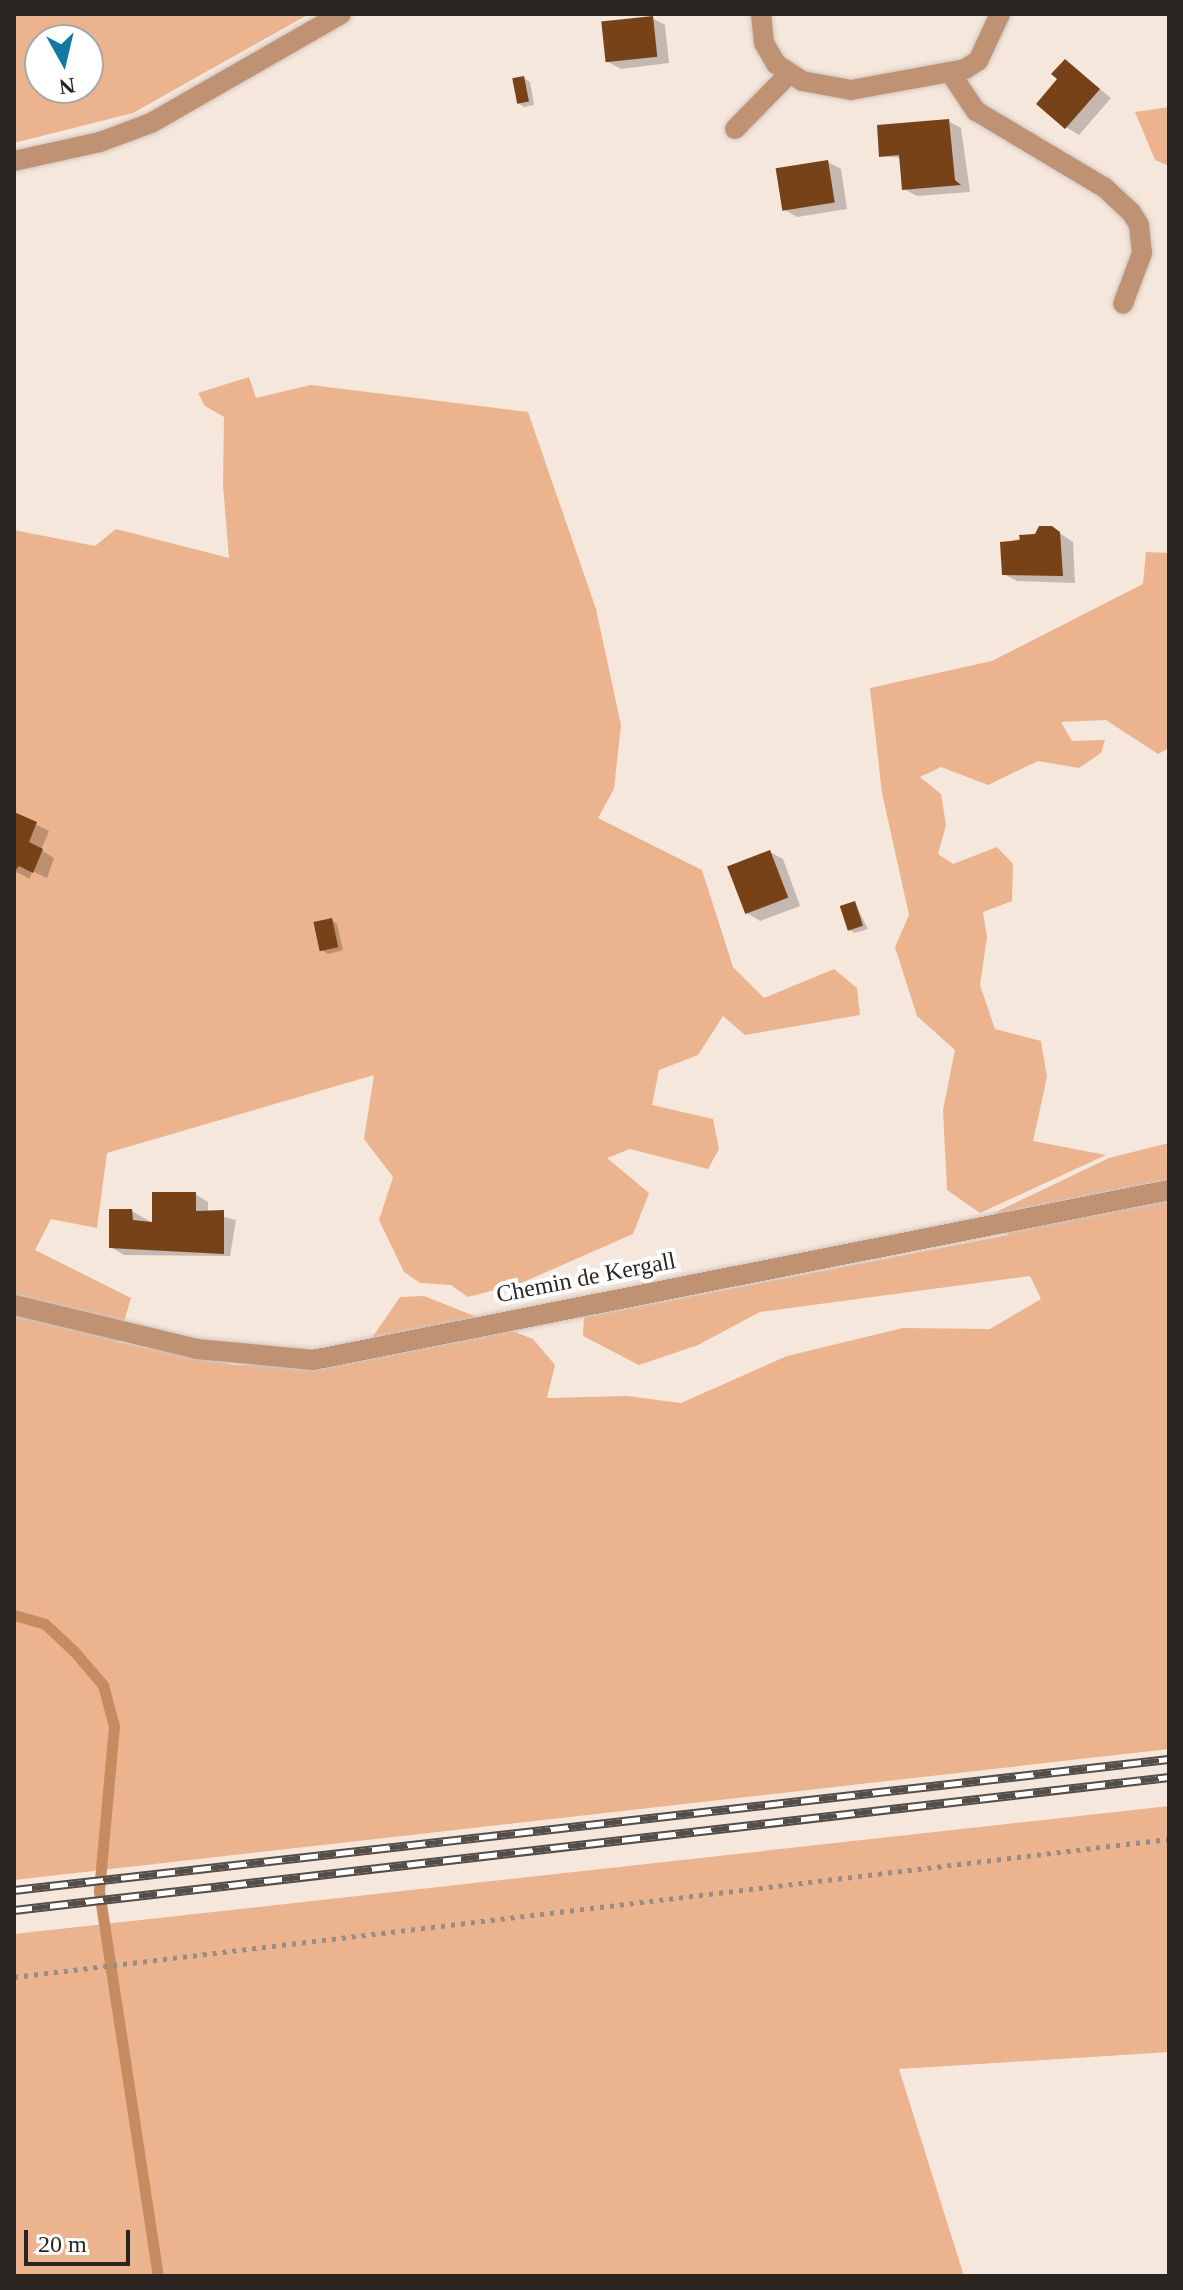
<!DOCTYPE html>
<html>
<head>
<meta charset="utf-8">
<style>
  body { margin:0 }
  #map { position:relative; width:1183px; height:2290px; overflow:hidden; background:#f6e7dd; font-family:Georgia,serif }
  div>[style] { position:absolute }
  .green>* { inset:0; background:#ebb38e }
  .shadow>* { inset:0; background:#0003 }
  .stream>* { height:11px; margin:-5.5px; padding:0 5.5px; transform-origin:5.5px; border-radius:5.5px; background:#c78b62 }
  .building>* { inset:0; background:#784219; transform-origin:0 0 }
  .path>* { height:5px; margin-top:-2.5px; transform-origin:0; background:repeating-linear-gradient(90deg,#978d86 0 4px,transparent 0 10px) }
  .roads { filter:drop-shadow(0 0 2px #d1c4bb) drop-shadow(0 0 2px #d1c4bb) }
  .street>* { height:20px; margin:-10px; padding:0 10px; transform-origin:10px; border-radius:10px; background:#bf9274 }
  .rail>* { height:9px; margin-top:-4.5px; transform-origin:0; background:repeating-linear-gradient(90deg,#fff 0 18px,#544d48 0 36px); box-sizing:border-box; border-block:2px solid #544d48 }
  span { translate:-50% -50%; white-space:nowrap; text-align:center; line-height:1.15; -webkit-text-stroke:8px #fff; paint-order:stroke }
  .street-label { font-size:24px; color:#292420 }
  .frame { position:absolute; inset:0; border:16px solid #292420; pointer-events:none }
  .north { position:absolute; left:24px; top:24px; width:80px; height:80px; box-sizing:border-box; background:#fff; border:2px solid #a9a7a6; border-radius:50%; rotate:172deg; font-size:22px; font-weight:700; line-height:32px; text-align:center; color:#292420 }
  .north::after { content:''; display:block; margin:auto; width:28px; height:36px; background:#1378a4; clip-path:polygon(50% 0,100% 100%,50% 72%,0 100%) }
  .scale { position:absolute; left:24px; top:2230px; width:106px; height:36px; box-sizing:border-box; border:4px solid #292420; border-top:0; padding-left:10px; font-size:24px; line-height:28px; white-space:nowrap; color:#292420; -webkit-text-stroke:6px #fff; paint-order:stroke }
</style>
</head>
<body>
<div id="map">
  <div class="green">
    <div style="clip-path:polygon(evenodd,14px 14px,309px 14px,133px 113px,14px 143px,14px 14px,40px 40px,88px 40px,88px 88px,40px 88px,40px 40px)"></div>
    <div style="clip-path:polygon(1169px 107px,1169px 166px,1155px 160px,1135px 112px)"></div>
    <div style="clip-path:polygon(249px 377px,256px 398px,311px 385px,528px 412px,596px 609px,621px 725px,614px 789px,598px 818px,702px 870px,733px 967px,764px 998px,834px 969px,857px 988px,860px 1015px,745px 1035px,723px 1016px,698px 1055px,659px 1070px,652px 1105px,713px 1119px,719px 1149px,708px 1169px,630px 1149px,607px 1158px,649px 1193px,633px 1234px,521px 1283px,468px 1297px,451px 1285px,420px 1283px,404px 1272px,379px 1220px,393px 1177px,364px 1139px,374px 1075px,107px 1153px,97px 1228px,51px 1219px,35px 1250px,131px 1298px,118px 1342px,234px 1365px,325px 1365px,361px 1354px,400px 1297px,424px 1296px,533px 1339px,555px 1365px,547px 1398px,627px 1396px,681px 1403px,787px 1356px,903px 1328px,990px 1329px,1041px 1299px,1030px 1276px,760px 1312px,698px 1345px,639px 1365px,583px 1336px,584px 1317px,1008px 1235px,994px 1213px,1109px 1158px,1169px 1143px,1169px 1749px,14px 1880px,14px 530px,95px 546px,116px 529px,229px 558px,223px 485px,224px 417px,205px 406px,198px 393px)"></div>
    <div style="clip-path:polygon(1146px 552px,1169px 553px,1169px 748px,1158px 754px,1106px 720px,1061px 722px,1072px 741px,1105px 740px,1101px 753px,1079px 768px,1038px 761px,988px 785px,941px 767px,920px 777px,941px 794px,946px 825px,938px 854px,953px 864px,997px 847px,1013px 864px,1012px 901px,983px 912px,987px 937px,980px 985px,995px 1029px,1041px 1041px,1047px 1077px,1033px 1141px,1106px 1155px,980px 1213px,947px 1190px,943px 1110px,955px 1050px,917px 1016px,895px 947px,909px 915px,882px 793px,870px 688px,992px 661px,1143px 584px)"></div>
    <div style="clip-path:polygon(1169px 1806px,1169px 2052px,899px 2069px,964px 2276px,14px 2276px,14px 1934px)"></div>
  </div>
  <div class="shadow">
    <div style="clip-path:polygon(652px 18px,665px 25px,669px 63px,621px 69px,608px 62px)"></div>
    <div style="clip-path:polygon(1065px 61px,1111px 98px,1079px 135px,1066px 127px,1060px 79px)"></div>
    <div style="clip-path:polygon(524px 78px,530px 82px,534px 105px,524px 107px,518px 103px)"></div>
    <div style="clip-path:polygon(948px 121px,961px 128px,970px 192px,917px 196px,904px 189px,901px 158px,881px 156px)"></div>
    <div style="clip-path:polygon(828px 162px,841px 169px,847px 209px,797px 217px,785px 210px)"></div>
    <div style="clip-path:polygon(1052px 528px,1073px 542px,1075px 583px,1017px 581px,1004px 574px,1002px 544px)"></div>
    <div style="clip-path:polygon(14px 814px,49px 831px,41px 850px,54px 858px,47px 878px,32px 871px,30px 879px,14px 871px)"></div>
    <div style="clip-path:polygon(770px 852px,783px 859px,800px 906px,760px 921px,747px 913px)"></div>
    <div style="clip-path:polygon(855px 903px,868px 929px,855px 933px,849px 930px)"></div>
    <div style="clip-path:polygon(332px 920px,337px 924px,343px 950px,328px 954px,322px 950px)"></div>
    <div style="clip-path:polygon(195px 1194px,208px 1202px,208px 1213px,236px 1220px,230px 1256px,124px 1255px,111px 1247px,132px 1211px,154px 1224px)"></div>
  </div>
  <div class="stream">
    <div style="left:14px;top:1615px;width:32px;rotate:16deg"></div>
    <div style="left:45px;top:1624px;width:38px;rotate:43deg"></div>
    <div style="left:73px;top:1650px;width:46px;rotate:49.4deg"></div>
    <div style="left:103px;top:1685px;width:42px;rotate:75deg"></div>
    <div style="left:114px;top:1726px;width:166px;rotate:95.2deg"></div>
    <div style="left:99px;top:1891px;width:389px;rotate:81.3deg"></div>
  </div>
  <div class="building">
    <div style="left:653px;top:16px;width:41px;height:52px;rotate:84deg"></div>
    <div style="clip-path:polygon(1065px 59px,1100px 89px,1065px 129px,1036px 104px,1057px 79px,1051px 74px)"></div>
    <div style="left:524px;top:76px;width:26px;height:12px;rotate:79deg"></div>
    <div style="clip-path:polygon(949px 119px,955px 180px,961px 185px,902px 190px,899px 155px,879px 157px,877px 125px)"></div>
    <div style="left:828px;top:160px;width:43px;height:53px;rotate:81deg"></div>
    <div style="clip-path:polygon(1039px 526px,1052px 526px,1060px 532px,1063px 576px,1002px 575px,1000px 542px,1020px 540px,1019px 535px,1035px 534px)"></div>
    <div style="clip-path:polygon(14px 812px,37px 822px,29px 842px,43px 849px,33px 873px,19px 866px,14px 872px)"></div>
    <div style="left:770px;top:850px;width:51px;height:46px;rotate:69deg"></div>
    <div style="left:855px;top:901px;width:26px;height:16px;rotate:72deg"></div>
    <div style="left:332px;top:918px;width:30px;height:19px;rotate:78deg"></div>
    <div style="clip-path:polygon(152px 1192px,196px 1192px,196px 1211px,224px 1210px,224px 1254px,109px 1248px,109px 1209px,132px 1209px,133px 1220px,152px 1222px)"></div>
  </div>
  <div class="path">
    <div style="left:14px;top:1977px;width:1163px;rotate:-6.81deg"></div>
  </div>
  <div class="roads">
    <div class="street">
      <div style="left:761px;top:14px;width:29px;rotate:84deg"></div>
      <div style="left:764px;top:43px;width:24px;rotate:60deg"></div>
      <div style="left:776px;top:64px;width:31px;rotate:33deg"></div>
      <div style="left:802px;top:81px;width:50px;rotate:10.4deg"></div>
      <div style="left:851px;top:90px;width:116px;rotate:-10.4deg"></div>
      <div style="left:965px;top:69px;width:15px;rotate:-32deg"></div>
      <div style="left:978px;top:61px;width:52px;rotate:-64.9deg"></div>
      <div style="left:951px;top:74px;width:45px;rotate:56deg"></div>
      <div style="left:976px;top:111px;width:150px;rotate:30.8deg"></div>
      <div style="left:1105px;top:188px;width:35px;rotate:43deg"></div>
      <div style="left:1131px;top:212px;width:15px;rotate:58deg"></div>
      <div style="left:1139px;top:225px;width:28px;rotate:84deg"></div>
      <div style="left:1142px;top:253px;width:54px;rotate:110.4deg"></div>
      <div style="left:735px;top:129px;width:77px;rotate:-45.5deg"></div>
      <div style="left:14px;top:161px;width:88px;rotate:-12.5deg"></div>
      <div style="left:100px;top:142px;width:54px;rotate:-20.4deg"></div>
      <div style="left:151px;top:123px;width:219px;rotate:-29.8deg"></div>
      <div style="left:14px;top:1305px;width:188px;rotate:13.5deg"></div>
      <div style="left:197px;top:1349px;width:117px;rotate:5.4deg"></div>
      <div style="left:313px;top:1360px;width:873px;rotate:-11.23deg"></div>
    </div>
  </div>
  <div class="rail">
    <div style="left:14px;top:1890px;width:1162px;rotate:-6.47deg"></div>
    <div style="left:14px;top:1910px;width:1163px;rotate:-6.57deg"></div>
  </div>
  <div class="street-label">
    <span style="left:586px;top:1278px;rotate:-11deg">Chemin de Kergall</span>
  </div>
  <div class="frame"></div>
  <div class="north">N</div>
  <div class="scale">20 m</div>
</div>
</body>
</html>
